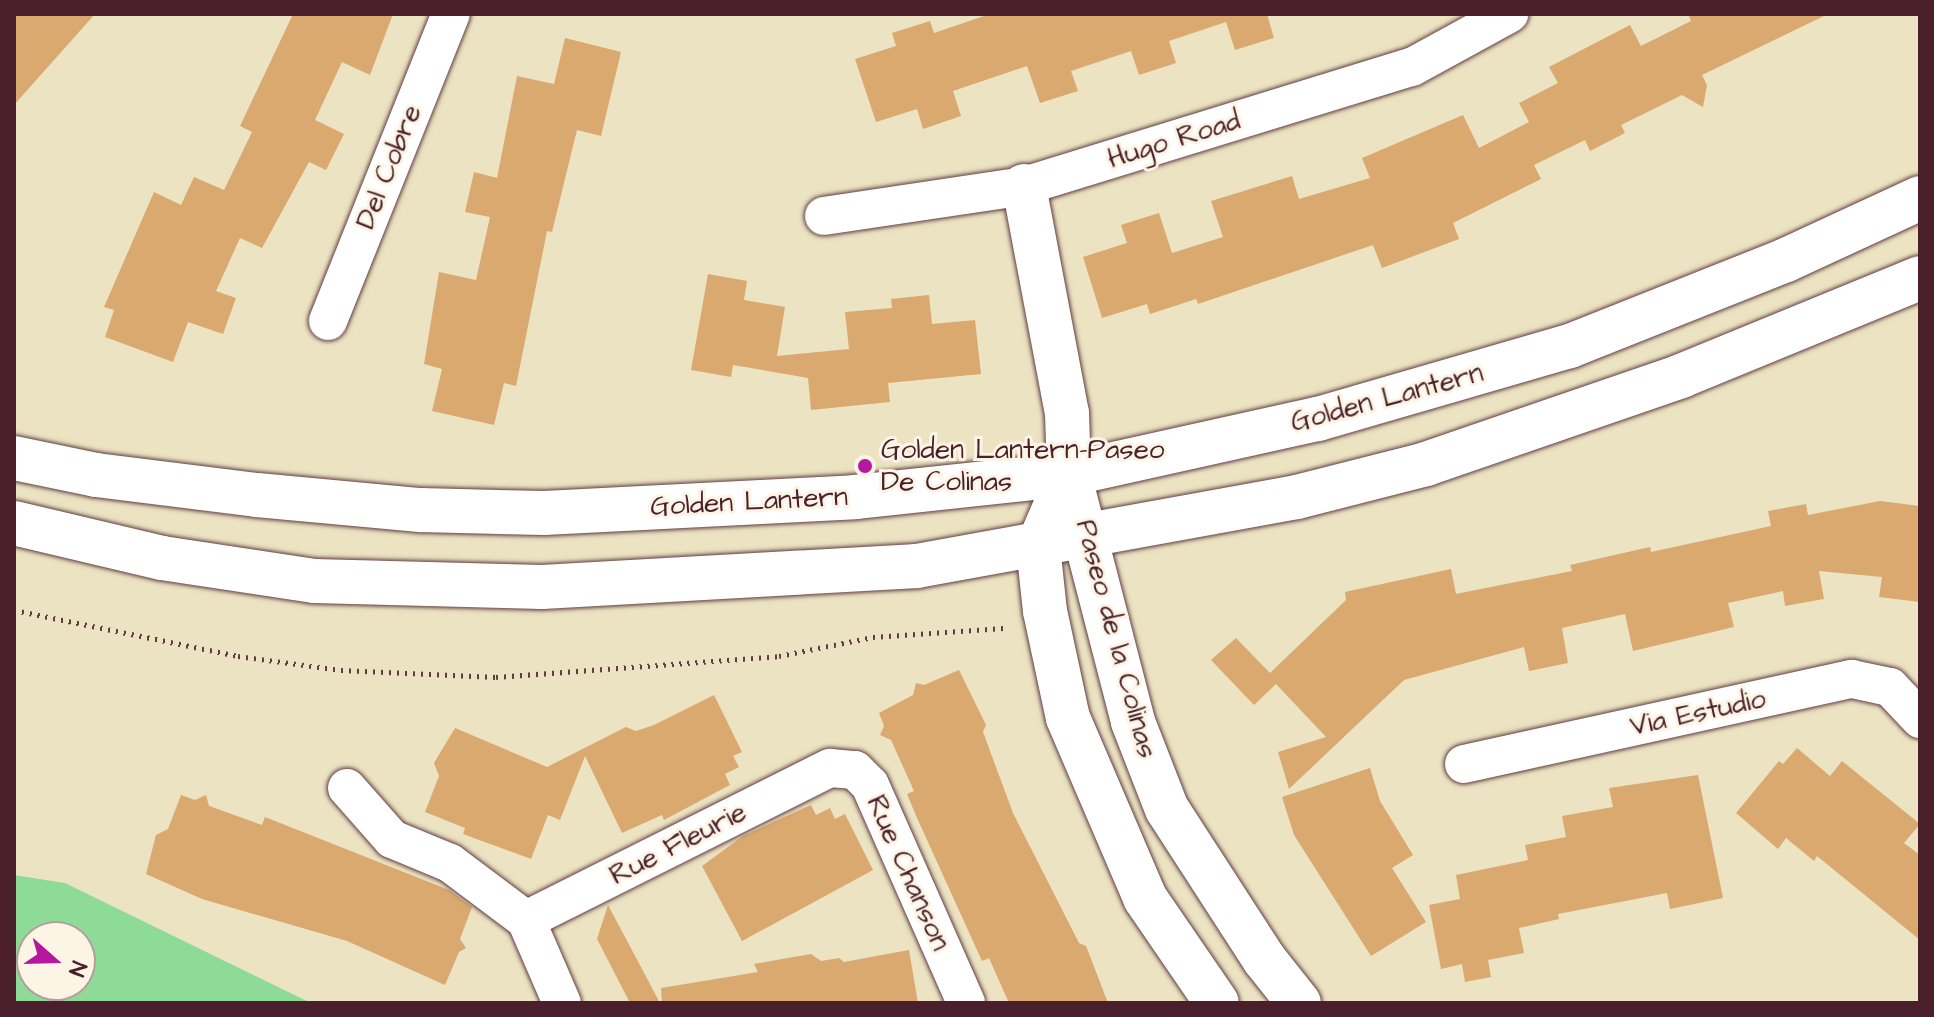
<!DOCTYPE html>
<html>
<head>
<meta charset="utf-8">
<style>
  body { margin:0 }
  #map { position:relative; width:1934px; height:1017px; overflow:hidden; background:#ebe3c1; font-family:"Architects Daughter",sans-serif }
  div>[style] { position:absolute }
  .green>* { inset:0; background:#8edb98 }
  .building>* { inset:0; background:#daa970 }
  .path>* { height:5px; margin-top:-2.5px; transform-origin:0; background:repeating-linear-gradient(90deg,#623c42 0 2px,transparent 0 8px) }
  .roads { filter:drop-shadow(0 0 2px #623c42) drop-shadow(0 0 2px #623c42) }
  .street>* { height:38px; margin:-19px; padding:0 19px; transform-origin:19px; border-radius:19px; background:#fff }
  .secondary>* { height:44px; margin:-22px; padding:0 22px; transform-origin:22px; border-radius:22px; background:#fff }
  .primary>* { height:44px; margin:-22px; padding:0 22px; transform-origin:22px; border-radius:22px; background:#fff }
  .dots>* { width:22px; height:22px; translate:-50% -50%; box-sizing:border-box; border:4px solid #fcf5e5; border-radius:50% }
  span { translate:-50% -50%; white-space:nowrap; text-align:center; line-height:1.15; -webkit-text-stroke:6px #fcf5e5; paint-order:stroke }
  .street-label { font-size:28px; color:#4a1f2b }
  .poi-label { font-size:28px; color:#4a1f2b }
  .left { translate:0 -50%; text-align:left }
  .frame { position:absolute; inset:0; border:16px solid #4a1f2b; pointer-events:none }
  .north { position:absolute; left:16px; top:921px; width:80px; height:80px; box-sizing:border-box; background:#fcf5e5; border:2px solid #b59f9b; border-radius:50%; rotate:110deg; font-size:22px; font-weight:700; line-height:32px; text-align:center; color:#4a1f2b }
  .north::after { content:''; display:block; margin:auto; width:28px; height:36px; background:#b5179e; clip-path:polygon(50% 0,100% 100%,50% 72%,0 100%) }
</style>
</head>
<body>
<div id="map">
  <div class="green">
    <div style="clip-path:polygon(evenodd,14px 875px,65px 883px,311px 1003px,14px 1003px,14px 875px,32px 937px,80px 937px,80px 985px,32px 985px,32px 937px)"></div>
  </div>
  <div class="building">
    <div style="clip-path:polygon(14px 14px,95px 14px,14px 105px)"></div>
    <div style="clip-path:polygon(293px 14px,393px 14px,370px 75px,342px 62px,315px 120px,344px 134px,326px 170px,309px 162px,262px 248px,240px 238px,216px 291px,236px 298px,223px 334px,188px 322px,173px 362px,105px 337px,114px 310px,104px 307px,154px 192px,181px 205px,194px 177px,224px 190px,252px 132px,240px 126px)"></div>
    <div style="clip-path:polygon(990px 14px,1267px 14px,1274px 38px,1235px 50px,1226px 22px,1169px 41px,1176px 63px,1139px 75px,1131px 51px,1071px 71px,1078px 91px,1040px 103px,1027px 66px,953px 91px,961px 116px,923px 129px,917px 109px,876px 122px,855px 59px,896px 46px,892px 33px,930px 21px,934px 33px)"></div>
    <div style="clip-path:polygon(1688px 14px,1828px 14px,1702px 75px,1707px 85px,1703px 107px,1682px 95px,1621px 125px,1625px 133px,1590px 151px,1585px 140px,1534px 165px,1541px 179px,1453px 223px,1459px 239px,1382px 268px,1373px 245px,1198px 304px,1196px 299px,1150px 314px,1147px 304px,1102px 318px,1083px 257px,1127px 243px,1121px 225px,1159px 213px,1172px 253px,1223px 237px,1211px 201px,1292px 176px,1299px 199px,1370px 178px,1362px 158px,1463px 115px,1479px 148px,1529px 122px,1519px 103px,1558px 83px,1549px 67px,1630px 25px,1641px 46px,1691px 21px)"></div>
    <div style="clip-path:polygon(565px 38px,621px 52px,601px 136px,577px 130px,552px 232px,547px 231px,516px 386px,504px 383px,494px 425px,432px 411px,442px 369px,424px 364px,439px 272px,476px 280px,490px 217px,465px 212px,474px 172px,497px 178px,517px 76px,554px 84px)"></div>
    <div style="clip-path:polygon(708px 274px,747px 281px,744px 300px,785px 307px,777px 356px,849px 349px,845px 312px,892px 308px,891px 299px,929px 295px,932px 324px,975px 320px,981px 374px,888px 383px,890px 402px,811px 410px,808px 378px,733px 365px,731px 377px,691px 370px)"></div>
    <div style="clip-path:polygon(1880px 501px,1920px 506px,1920px 602px,1879px 597px,1882px 577px,1819px 571px,1824px 599px,1785px 606px,1783px 591px,1728px 603px,1734px 627px,1633px 651px,1625px 614px,1562px 628px,1568px 663px,1529px 671px,1524px 647px,1404px 680px,1289px 789px,1278px 752px,1326px 737px,1276px 684px,1254px 705px,1211px 660px,1236px 638px,1270px 673px,1346px 600px,1345px 592px,1451px 569px,1456px 594px,1572px 571px,1570px 565px,1650px 547px,1651px 552px,1771px 526px,1768px 511px,1806px 504px,1808px 515px)"></div>
    <div style="clip-path:polygon(959px 670px,986px 725px,983px 732px,1013px 813px,1079px 943px,1086px 946px,1108px 1003px,1009px 1003px,989px 958px,982px 961px,917px 818px,907px 794px,914px 791px,891px 740px,880px 735px,884px 726px,879px 713px,913px 695px,916px 683px,924px 685px)"></div>
    <div style="clip-path:polygon(714px 695px,742px 752px,733px 756px,739px 767px,725px 774px,730px 785px,664px 820px,662px 815px,622px 833px,585px 756px,560px 820px,548px 815px,531px 859px,463px 834px,465px 828px,425px 812px,439px 776px,434px 763px,455px 728px,547px 767px,626px 727px,636px 731px,654px 725px)"></div>
    <div style="clip-path:polygon(1797px 748px,1830px 776px,1842px 761px,1920px 824px,1904px 843px,1920px 855px,1920px 940px,1817px 856px,1814px 861px,1786px 838px,1778px 849px,1736px 813px,1779px 761px,1783px 764px)"></div>
    <div style="clip-path:polygon(1370px 768px,1380px 801px,1413px 855px,1392px 868px,1426px 922px,1371px 956px,1294px 835px,1282px 797px)"></div>
    <div style="clip-path:polygon(1698px 775px,1723px 898px,1670px 909px,1667px 893px,1558px 914px,1559px 919px,1519px 928px,1524px 953px,1488px 960px,1491px 977px,1465px 982px,1462px 964px,1441px 969px,1429px 905px,1460px 899px,1456px 875px,1528px 860px,1525px 845px,1566px 837px,1562px 816px,1613px 807px,1609px 788px)"></div>
    <div style="clip-path:polygon(181px 795px,195px 800px,206px 795px,209px 806px,262px 825px,265px 817px,449px 890px,472px 907px,460px 939px,466px 948px,459px 952px,445px 985px,347px 941px,202px 899px,146px 874px,156px 835px,168px 829px)"></div>
    <div style="clip-path:polygon(811px 805px,816px 815px,830px 808px,835px 819px,845px 814px,873px 870px,742px 941px,702px 866px,743px 836px)"></div>
    <div style="clip-path:polygon(608px 905px,642px 969px,660px 1003px,630px 1003px,597px 939px)"></div>
    <div style="clip-path:polygon(909px 950px,918px 1003px,662px 1003px,661px 988px,758px 972px,754px 964px,811px 954px,821px 961px,839px 958px,844px 962px)"></div>
  </div>
  <div class="path">
    <div style="left:14px;top:610px;width:229px;rotate:11.6deg"></div>
    <div style="left:238px;top:656px;width:104px;rotate:7.7deg"></div>
    <div style="left:341px;top:670px;width:155px;rotate:2.6deg"></div>
    <div style="left:496px;top:677px;width:284px;rotate:-4.2deg"></div>
    <div style="left:779px;top:656px;width:96px;rotate:-11.4deg"></div>
    <div style="left:873px;top:637px;width:131px;rotate:-3.9deg"></div>
  </div>
  <div class="roads">
    <div class="street">
      <div style="left:824px;top:216px;width:202px;rotate:-8.5deg"></div>
      <div style="left:1024px;top:186px;width:406px;rotate:-17.1deg"></div>
      <div style="left:1412px;top:67px;width:111px;rotate:-28.7deg"></div>
      <div style="left:328px;top:321px;width:331px;rotate:-68.2deg"></div>
      <div style="left:1464px;top:764px;width:397px;rotate:-12.4deg"></div>
      <div style="left:1852px;top:679px;width:39px;rotate:12deg"></div>
      <div style="left:1890px;top:687px;width:44px;rotate:46.8deg"></div>
      <div style="left:347px;top:788px;width:68px;rotate:48.6deg"></div>
      <div style="left:392px;top:839px;width:63px;rotate:22.5deg"></div>
      <div style="left:450px;top:863px;width:95px;rotate:36.9deg"></div>
      <div style="left:526px;top:920px;width:90px;rotate:66.6deg"></div>
      <div style="left:526px;top:920px;width:340px;rotate:-26.6deg"></div>
      <div style="left:830px;top:768px;width:25px;rotate:5deg"></div>
      <div style="left:855px;top:770px;width:21px;rotate:45deg"></div>
      <div style="left:870px;top:785px;width:238px;rotate:66.2deg"></div>
    </div>
    <div class="secondary">
      <div style="left:1024px;top:186px;width:231px;rotate:79.3deg"></div>
      <div style="left:1067px;top:413px;width:61px;rotate:88.1deg"></div>
      <div style="left:1069px;top:474px;width:256px;rotate:75.5deg"></div>
      <div style="left:1133px;top:722px;width:93px;rotate:68.7deg"></div>
      <div style="left:1167px;top:809px;width:179px;rotate:57.1deg"></div>
      <div style="left:1264px;top:959px;width:56px;rotate:51.5deg"></div>
      <div style="left:1069px;top:474px;width:78px;rotate:113.3deg"></div>
      <div style="left:1038px;top:546px;width:65px;rotate:83.9deg"></div>
      <div style="left:1045px;top:611px;width:109px;rotate:77.9deg"></div>
      <div style="left:1068px;top:718px;width:196px;rotate:66.8deg"></div>
      <div style="left:1145px;top:898px;width:127px;rotate:55.6deg"></div>
    </div>
    <div class="primary">
      <div style="left:14px;top:458px;width:84px;rotate:11.7deg"></div>
      <div style="left:96px;top:475px;width:162px;rotate:7.1deg"></div>
      <div style="left:257px;top:495px;width:164px;rotate:5.3deg"></div>
      <div style="left:420px;top:510px;width:124px;rotate:1.4deg"></div>
      <div style="left:544px;top:513px;width:311px;rotate:-2.9deg"></div>
      <div style="left:855px;top:497px;width:215px;rotate:-6.1deg"></div>
      <div style="left:1069px;top:474px;width:255px;rotate:-12.5deg"></div>
      <div style="left:1318px;top:419px;width:262px;rotate:-16.2deg"></div>
      <div style="left:1570px;top:346px;width:232px;rotate:-21.7deg"></div>
      <div style="left:1786px;top:260px;width:148px;rotate:-24.8deg"></div>
      <div style="left:14px;top:523px;width:152px;rotate:13.3deg"></div>
      <div style="left:162px;top:558px;width:154px;rotate:8.6deg"></div>
      <div style="left:314px;top:581px;width:228px;rotate:1.5deg"></div>
      <div style="left:542px;top:587px;width:376px;rotate:-3.2deg"></div>
      <div style="left:917px;top:566px;width:386px;rotate:-10.3deg"></div>
      <div style="left:1297px;top:497px;width:133px;rotate:-14.3deg"></div>
      <div style="left:1426px;top:464px;width:270px;rotate:-19deg"></div>
      <div style="left:1681px;top:376px;width:258px;rotate:-22.3deg"></div>
    </div>
  </div>
  <div class="dots">
    <div style="left:865px;top:466px;background:#b5179e"></div>
  </div>
  <div class="street-label">
    <span style="left:1174px;top:140px;rotate:-17deg">Hugo Road</span>
    <span style="left:389px;top:167px;rotate:-68deg">Del Cobre</span>
    <span style="left:1387px;top:398px;rotate:-15deg">Golden Lantern</span>
    <span style="left:749px;top:502px;rotate:-3deg">Golden Lantern</span>
    <span style="left:1116px;top:639px;rotate:75deg">Paseo de la Colinas</span>
    <span style="left:1698px;top:713px;rotate:-12deg">Via Estudio</span>
    <span style="left:678px;top:844px;rotate:-27deg">Rue Fleurie</span>
    <span style="left:908px;top:873px;rotate:66deg">Rue Chanson</span>
  </div>
  <div class="poi-label">
    <span class="left" style="left:881px;top:466px">Golden Lantern-Paseo<br>De Colinas</span>
  </div>
  <div class="frame"></div>
  <div class="north">N</div>
</div>
</body>
</html>
